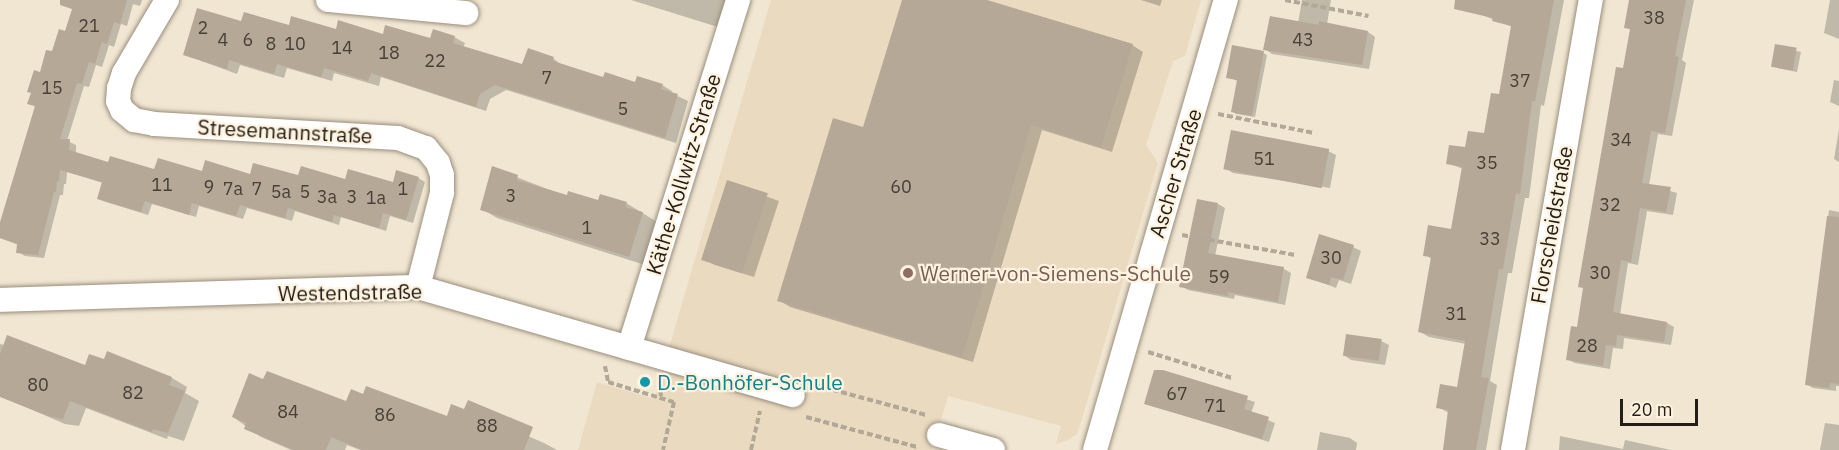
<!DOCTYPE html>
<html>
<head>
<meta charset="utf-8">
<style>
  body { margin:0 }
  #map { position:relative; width:1839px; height:450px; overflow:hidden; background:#f1e6d2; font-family:"IBM Plex Sans",sans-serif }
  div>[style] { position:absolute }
  .built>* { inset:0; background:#eadac0 }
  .shadow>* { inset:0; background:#0003 }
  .building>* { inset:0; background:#b6a897; transform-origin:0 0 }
  .path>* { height:4px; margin-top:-2px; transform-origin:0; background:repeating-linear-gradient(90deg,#b1a898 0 6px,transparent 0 9px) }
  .roads { filter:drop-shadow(0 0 2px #998e7c) drop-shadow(0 0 2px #998e7c) }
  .minor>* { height:24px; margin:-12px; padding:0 12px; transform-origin:12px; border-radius:12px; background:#fff }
  .dots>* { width:16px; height:16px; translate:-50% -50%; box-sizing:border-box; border:3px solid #fff3df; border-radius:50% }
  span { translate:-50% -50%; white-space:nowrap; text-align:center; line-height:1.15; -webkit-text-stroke:4.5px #fff3df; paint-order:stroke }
  .number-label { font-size:18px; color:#474037 }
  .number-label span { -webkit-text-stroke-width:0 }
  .street-label { font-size:21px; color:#221e17 }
  .education-label { font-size:21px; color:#785e54 }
  .left { translate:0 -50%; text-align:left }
  .culture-label { font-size:21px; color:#0d838f }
  .scale { position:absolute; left:1620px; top:399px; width:78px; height:27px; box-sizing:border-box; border:3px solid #221e17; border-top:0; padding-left:8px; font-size:18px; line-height:21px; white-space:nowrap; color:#221e17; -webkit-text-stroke:4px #fff3df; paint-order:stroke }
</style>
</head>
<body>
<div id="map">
  <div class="built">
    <div style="clip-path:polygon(771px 0,1201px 0,1185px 56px,1173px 61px,1146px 145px,1158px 163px,1081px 422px,1077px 434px,1068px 440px,1056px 444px,1061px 426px,948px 396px,932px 450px,578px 450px,597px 382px,654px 399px)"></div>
  </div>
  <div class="shadow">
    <div style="clip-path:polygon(82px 0,142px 0,140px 6px,133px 4px,127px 26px,121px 24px,114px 47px,109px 45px,102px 67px,96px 65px,89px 87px,84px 86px,67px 141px,76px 145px,76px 154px,109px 164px,155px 170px,394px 184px,418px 178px,425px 182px,413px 223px,390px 216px,386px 231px,341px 217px,339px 225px,295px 211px,292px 221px,247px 208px,243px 219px,199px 206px,196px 217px,152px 204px,148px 215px,106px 202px,99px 199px,103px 183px,67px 172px,66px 184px,64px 184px,63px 195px,60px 195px,44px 258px,25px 256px,18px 252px,19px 245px,0 238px,0 228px,36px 107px,29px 103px,41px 74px,66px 33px)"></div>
    <div style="clip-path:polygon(631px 0,725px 0,725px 7px,718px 27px)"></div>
    <div style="clip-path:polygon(903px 0,982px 0,1132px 45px,1143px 52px,1112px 152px,1042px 130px,973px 362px,790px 307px,779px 300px,864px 129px)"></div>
    <div style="clip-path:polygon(1141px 0,1162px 0,1160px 6px)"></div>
    <div style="clip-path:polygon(1302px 0,1331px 0,1327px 24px,1368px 32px,1375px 37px,1369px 69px,1272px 54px,1265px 49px,1298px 23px)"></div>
    <div style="clip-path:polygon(1477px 0,1564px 0,1544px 106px,1541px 105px,1529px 198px,1525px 198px,1512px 273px,1508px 273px,1490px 381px,1497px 385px,1486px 450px,1445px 450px,1449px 413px,1438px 407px,1458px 389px,1466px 344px,1429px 337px,1420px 332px,1432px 259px,1425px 255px,1452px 230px,1463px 169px,1448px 163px,1485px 135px,1500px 96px,1513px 27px,1474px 12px)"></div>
    <div style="clip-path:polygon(1631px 0,1694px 0,1682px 60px,1686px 63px,1672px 136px,1658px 134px,1649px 185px,1677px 193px,1673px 215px,1647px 211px,1638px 265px,1628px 263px,1620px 315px,1667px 323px,1674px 327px,1671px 345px,1624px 338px,1623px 349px,1613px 348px,1610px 369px,1575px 363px,1567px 359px,1578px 328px,1625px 70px,1631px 30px,1626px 27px)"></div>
    <div style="clip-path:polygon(1830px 0,1839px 0,1839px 39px,1824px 33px)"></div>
    <div style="clip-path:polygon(242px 23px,431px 40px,454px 37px,465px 43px,463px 48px,523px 66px,554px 59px,563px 66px,604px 79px,662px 85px,672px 91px,671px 93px,688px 101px,676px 143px,506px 90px,490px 99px,486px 111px,381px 77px,379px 86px,334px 73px,332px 81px,287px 68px,284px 78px,240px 65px,237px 74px,185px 55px)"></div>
    <div style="clip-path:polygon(1776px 46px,1801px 52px,1797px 72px,1777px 68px)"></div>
    <div style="clip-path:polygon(1263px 53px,1267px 55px,1255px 117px,1236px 114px,1233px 112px,1238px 81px,1227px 77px)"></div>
    <div style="clip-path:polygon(1834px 80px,1839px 81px,1839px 106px,1830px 102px)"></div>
    <div style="clip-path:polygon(1839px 129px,1839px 162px,1834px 159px)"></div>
    <div style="clip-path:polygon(1328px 151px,1336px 155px,1330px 188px,1233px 173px,1225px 168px)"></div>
    <div style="clip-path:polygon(493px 168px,568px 197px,626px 203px,641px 212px,657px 222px,645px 265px,497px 218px,482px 209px)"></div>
    <div style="clip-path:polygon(728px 182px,779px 201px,754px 277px,715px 265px,704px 259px)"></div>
    <div style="clip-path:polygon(1218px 204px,1225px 208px,1215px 256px,1284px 269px,1291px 273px,1285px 305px,1235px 295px,1234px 299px,1188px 290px,1181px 286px)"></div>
    <div style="clip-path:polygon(1829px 210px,1839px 212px,1839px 386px,1836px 386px,1836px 391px,1813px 388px,1806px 384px)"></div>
    <div style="clip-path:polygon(1353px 247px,1361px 251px,1351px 284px,1339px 280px,1336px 288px,1308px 277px)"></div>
    <div style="clip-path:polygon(1381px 341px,1389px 345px,1385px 365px,1351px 360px,1344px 355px)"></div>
    <div style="clip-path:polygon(0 344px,85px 367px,172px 378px,187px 387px,185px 393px,199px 401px,184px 441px,168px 436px,167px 439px,86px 408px,79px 426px,65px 424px,0 396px)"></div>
    <div style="clip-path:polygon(1162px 372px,1255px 402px,1251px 413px,1275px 423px,1269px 442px,1146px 403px)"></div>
    <div style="clip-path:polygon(264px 381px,347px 403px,488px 450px,360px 450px,347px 445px,345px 450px,291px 450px,261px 437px,233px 417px)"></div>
    <div style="clip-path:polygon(1825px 423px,1839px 425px,1839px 450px,1820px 450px)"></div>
    <div style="clip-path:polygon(514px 430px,544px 443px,557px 450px,507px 450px)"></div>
    <div style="clip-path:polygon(1320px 432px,1350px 438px,1357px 443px,1356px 450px,1317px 450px)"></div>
    <div style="clip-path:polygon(1560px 436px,1623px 449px,1625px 440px,1671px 450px,1559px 450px)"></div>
  </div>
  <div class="building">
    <div style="clip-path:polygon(60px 0,127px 0,120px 24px,114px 22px,107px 44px,102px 42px,95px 64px,89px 62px,82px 84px,77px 83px,60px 139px,70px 139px,69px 150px,108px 162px,110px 156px,154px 169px,158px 158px,202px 171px,205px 160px,250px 174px,253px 163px,298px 175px,301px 166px,345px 179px,348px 169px,393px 182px,396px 170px,419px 177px,406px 220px,383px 213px,379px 228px,334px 215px,332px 222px,288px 208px,285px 218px,240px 205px,236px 216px,192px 203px,189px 215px,145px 201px,141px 212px,97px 199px,102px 182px,60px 170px,59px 181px,57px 181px,56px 192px,54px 192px,38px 255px,16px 253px,17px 244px,0 238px,0 222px,35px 106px,27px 104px,31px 93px,27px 92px,34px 70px,40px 72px,46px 50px,52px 51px,59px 29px,65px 31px,72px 9px,60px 5px)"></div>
    <div style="clip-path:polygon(902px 0,987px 0,1133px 44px,1101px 147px,1031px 125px,962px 357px,777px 301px,833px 118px,863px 127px)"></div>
    <div style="clip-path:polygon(1455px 0,1554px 0,1535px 101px,1532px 101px,1520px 194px,1516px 193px,1503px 269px,1499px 269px,1481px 377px,1489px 378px,1476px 450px,1443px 450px,1448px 410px,1436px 408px,1440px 384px,1457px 387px,1465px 341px,1418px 332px,1431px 257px,1423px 256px,1428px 225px,1451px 229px,1462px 167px,1446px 164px,1449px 145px,1465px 147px,1468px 131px,1484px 133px,1491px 93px,1499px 94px,1511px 26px,1492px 21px,1493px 18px,1454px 9px)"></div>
    <div style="clip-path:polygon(1629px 0,1686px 0,1675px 56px,1679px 57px,1665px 133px,1651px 131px,1642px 183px,1671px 187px,1666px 212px,1640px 208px,1631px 262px,1621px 260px,1613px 312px,1667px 322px,1664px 342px,1617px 335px,1616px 346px,1606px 345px,1603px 366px,1566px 360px,1571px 326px,1577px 327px,1583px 288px,1578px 287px,1616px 67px,1623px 68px,1630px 29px,1624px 28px)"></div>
    <div style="clip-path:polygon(197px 8px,241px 21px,244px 12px,289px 25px,291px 16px,336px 29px,338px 20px,383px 34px,385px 25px,430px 38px,433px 29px,455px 36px,453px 43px,522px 64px,528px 48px,554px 57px,553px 61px,603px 77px,605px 72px,635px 82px,637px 76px,663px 84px,661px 89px,678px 94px,665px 138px,495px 85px,480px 94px,476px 107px,371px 73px,368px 81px,324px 68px,321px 77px,277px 64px,274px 74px,229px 60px,227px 69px,183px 55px)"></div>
    <div style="clip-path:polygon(1270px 16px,1319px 25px,1319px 21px,1368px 31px,1362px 65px,1263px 50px)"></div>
    <div style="left:1775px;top:44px;width:22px;height:23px;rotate:10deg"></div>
    <div style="clip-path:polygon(1232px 45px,1264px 51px,1252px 116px,1231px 112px,1237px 80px,1226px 78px)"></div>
    <div style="left:1231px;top:130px;width:100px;height:40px;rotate:11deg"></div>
    <div style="clip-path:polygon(492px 166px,518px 175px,517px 180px,567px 195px,568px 191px,598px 200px,600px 194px,627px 202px,625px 207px,643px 212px,629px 257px,480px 210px)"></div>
    <div style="left:727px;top:180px;width:43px;height:84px;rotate:18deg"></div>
    <div style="clip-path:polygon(1197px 199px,1218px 203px,1208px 253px,1284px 267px,1278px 302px,1228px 292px,1228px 296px,1179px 287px)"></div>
    <div style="clip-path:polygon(1827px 216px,1839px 217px,1839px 384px,1830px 383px,1829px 388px,1805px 385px)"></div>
    <div style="clip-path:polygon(1319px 234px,1354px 245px,1343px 280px,1331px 277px,1329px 285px,1306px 278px)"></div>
    <div style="left:1346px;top:334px;width:36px;height:22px;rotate:8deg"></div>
    <div style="clip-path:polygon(7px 335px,85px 365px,89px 354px,104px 359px,107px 351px,172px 377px,169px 385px,185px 391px,168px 433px,153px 429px,152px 432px,70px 401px,63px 419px,48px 416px,0 397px,0 354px)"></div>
    <div style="clip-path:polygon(1154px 370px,1163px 370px,1248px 396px,1244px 409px,1269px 417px,1262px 439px,1144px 404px)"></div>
    <div style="clip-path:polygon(267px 371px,346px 401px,351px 389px,363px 394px,366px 386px,447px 416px,451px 404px,464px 409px,468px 400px,533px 427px,524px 450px,362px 450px,331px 437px,326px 450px,294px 450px,244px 429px,246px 423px,232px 417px,249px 373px,263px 379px)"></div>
  </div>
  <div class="path">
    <div style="left:1285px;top:0;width:85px;rotate:10.9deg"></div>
    <div style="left:1218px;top:114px;width:98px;rotate:11.2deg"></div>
    <div style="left:1182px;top:235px;width:115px;rotate:10deg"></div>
    <div style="left:1148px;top:352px;width:88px;rotate:17.2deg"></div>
    <div style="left:605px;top:366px;width:16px;rotate:79deg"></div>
    <div style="left:608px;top:382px;width:69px;rotate:16.9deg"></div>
    <div style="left:674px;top:402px;width:49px;rotate:102.9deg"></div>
    <div style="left:660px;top:381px;width:17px;rotate:87deg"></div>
    <div style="left:815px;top:385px;width:115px;rotate:15.1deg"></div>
    <div style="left:806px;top:417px;width:115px;rotate:15.1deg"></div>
    <div style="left:751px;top:450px;width:40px;rotate:-77deg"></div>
  </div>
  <div class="roads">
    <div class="minor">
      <div style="left:167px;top:0;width:85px;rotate:120.5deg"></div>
      <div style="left:124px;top:73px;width:16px;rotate:108deg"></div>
      <div style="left:119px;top:88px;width:13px;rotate:94deg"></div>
      <div style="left:118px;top:101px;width:10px;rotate:66deg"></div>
      <div style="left:122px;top:110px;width:16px;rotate:40deg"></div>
      <div style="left:134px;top:120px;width:20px;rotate:11deg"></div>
      <div style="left:154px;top:124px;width:244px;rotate:3.3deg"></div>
      <div style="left:398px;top:138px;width:30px;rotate:20deg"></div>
      <div style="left:426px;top:148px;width:19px;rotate:51deg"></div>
      <div style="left:438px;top:163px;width:13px;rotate:72deg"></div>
      <div style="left:442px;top:175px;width:18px;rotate:90deg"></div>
      <div style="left:442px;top:193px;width:97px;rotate:104.3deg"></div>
      <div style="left:328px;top:0;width:139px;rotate:5.4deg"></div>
      <div style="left:0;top:300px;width:418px;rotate:-1.8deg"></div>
      <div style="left:418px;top:287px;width:390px;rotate:16.1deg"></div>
      <div style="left:629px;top:348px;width:365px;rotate:-72.6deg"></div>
      <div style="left:939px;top:435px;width:56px;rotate:15.5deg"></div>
      <div style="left:1095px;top:450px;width:469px;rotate:-73.8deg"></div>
      <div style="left:1513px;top:450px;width:457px;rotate:-80.2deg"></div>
    </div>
  </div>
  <div class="dots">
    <div style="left:908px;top:273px;background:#8d6e63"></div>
    <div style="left:645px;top:382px;background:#0f9aa8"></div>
  </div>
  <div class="number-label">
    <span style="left:1654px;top:18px">38</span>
    <span style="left:89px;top:26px">21</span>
    <span style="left:203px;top:28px">2</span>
    <span style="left:223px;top:40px">4</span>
    <span style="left:248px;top:40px">6</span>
    <span style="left:1303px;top:40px">43</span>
    <span style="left:271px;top:44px">8</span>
    <span style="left:295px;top:44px">10</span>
    <span style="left:342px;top:48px">14</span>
    <span style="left:389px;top:53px">18</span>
    <span style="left:435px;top:61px">22</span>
    <span style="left:547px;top:78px">7</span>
    <span style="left:1520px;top:81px">37</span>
    <span style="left:52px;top:88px">15</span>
    <span style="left:623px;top:109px">5</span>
    <span style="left:1621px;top:140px">34</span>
    <span style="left:1264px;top:159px">51</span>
    <span style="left:1487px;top:163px">35</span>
    <span style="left:162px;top:185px">11</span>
    <span style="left:209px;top:187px">9</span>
    <span style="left:901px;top:187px">60</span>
    <span style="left:233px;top:189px">7a</span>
    <span style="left:257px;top:189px">7</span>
    <span style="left:403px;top:189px">1</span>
    <span style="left:281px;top:192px">5a</span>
    <span style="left:305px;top:192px">5</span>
    <span style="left:511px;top:196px">3</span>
    <span style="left:327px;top:197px">3a</span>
    <span style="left:352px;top:197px">3</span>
    <span style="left:376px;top:198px">1a</span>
    <span style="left:1610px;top:205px">32</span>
    <span style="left:587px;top:228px">1</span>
    <span style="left:1490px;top:239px">33</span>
    <span style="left:1331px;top:258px">30</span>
    <span style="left:1600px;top:273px">30</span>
    <span style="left:1219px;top:277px">59</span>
    <span style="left:1456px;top:314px">31</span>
    <span style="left:1587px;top:346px">28</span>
    <span style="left:38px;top:385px">80</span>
    <span style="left:133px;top:393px">82</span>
    <span style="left:1177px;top:394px">67</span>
    <span style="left:1215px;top:406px">71</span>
    <span style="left:288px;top:412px">84</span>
    <span style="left:385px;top:415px">86</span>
    <span style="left:487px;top:426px">88</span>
  </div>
  <div class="street-label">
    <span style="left:285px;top:131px;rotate:3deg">Stresemannstraße</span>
    <span style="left:1175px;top:173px;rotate:-73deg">Ascher Straße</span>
    <span style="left:683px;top:174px;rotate:-73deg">Käthe-Kollwitz-Straße</span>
    <span style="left:1551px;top:225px;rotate:-80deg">Florscheidstraße</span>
    <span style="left:350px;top:292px;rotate:-1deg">Westendstraße</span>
  </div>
  <div class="education-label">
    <span class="left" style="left:920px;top:273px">Werner-von-Siemens-Schule</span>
  </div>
  <div class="culture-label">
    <span class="left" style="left:657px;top:382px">D.-Bonhöfer-Schule</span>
  </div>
  <div class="scale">20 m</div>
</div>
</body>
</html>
